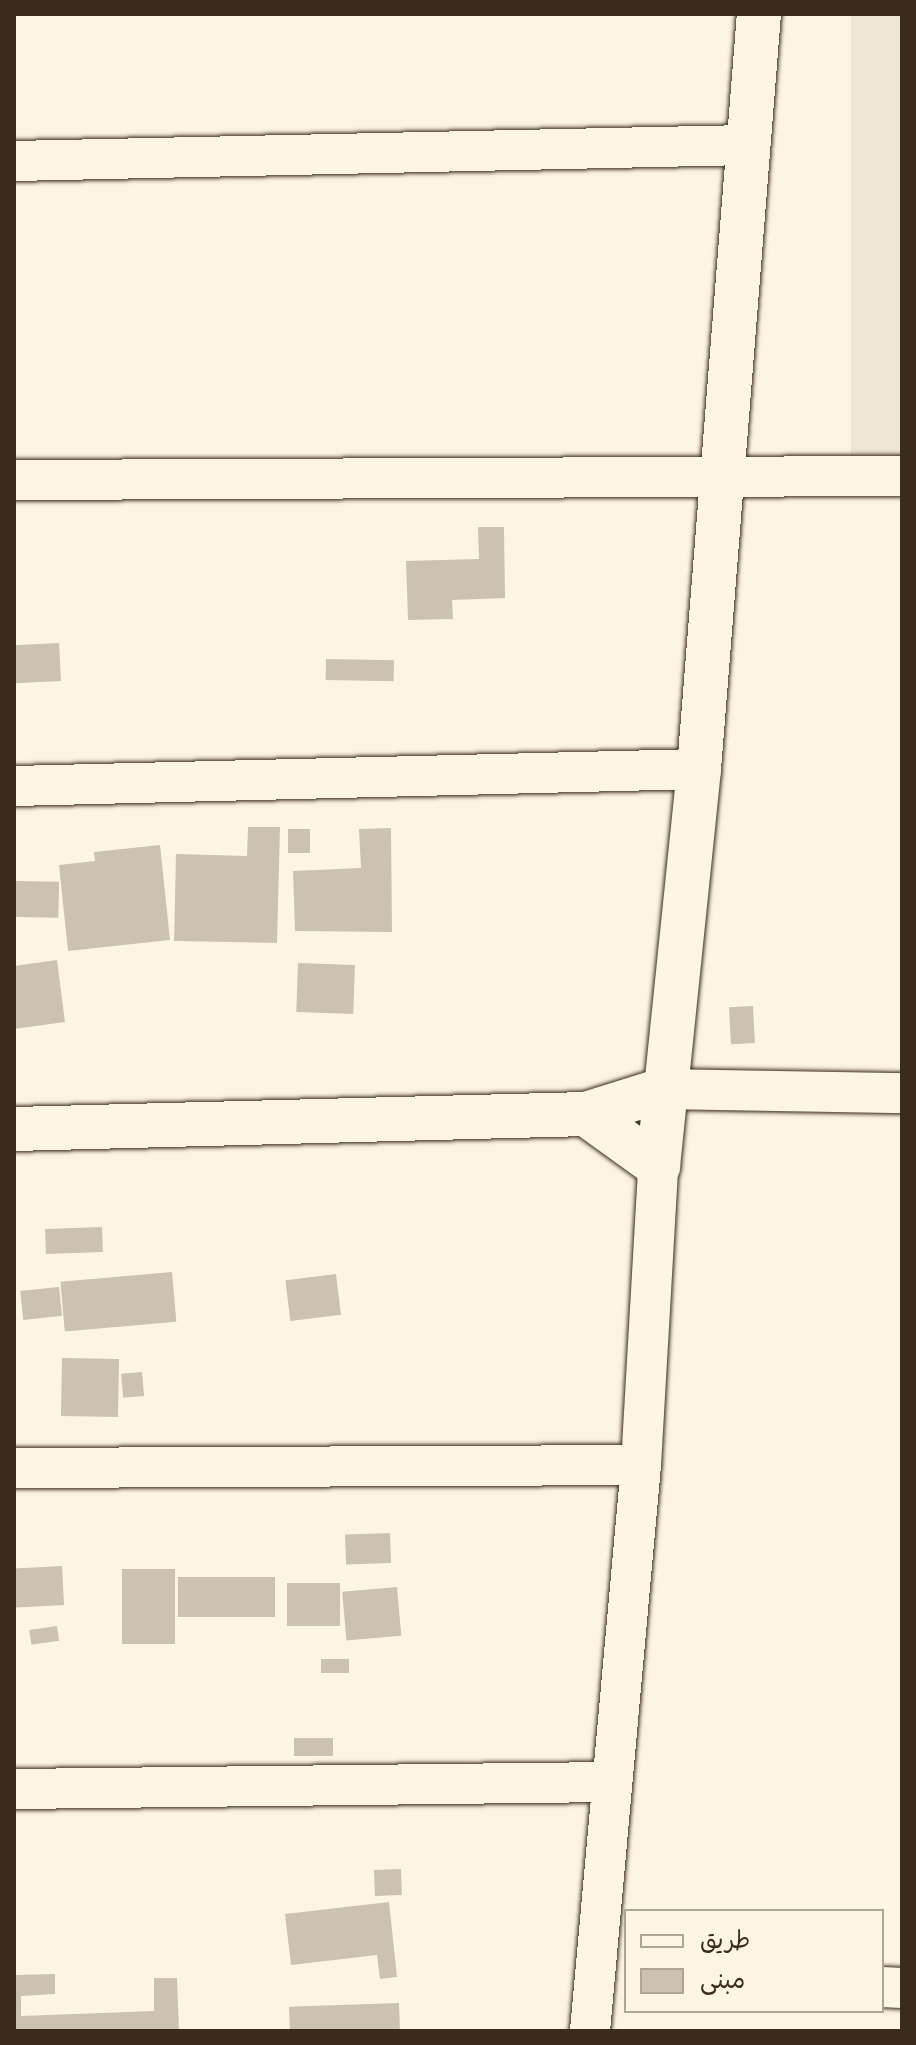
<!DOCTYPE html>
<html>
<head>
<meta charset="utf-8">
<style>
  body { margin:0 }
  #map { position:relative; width:916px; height:2045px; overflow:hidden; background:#fcf5e5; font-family:Delius,"Playpen Sans Arabic",sans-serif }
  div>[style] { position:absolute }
  .built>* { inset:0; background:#eee6d6; transform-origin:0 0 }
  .building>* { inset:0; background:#ccc2b3; transform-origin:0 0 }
  .roads { filter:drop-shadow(0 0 2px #3b2a1e) drop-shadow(0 0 2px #3b2a1e) }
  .street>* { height:40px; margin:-20px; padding:0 20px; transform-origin:20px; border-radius:20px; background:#fcf5e5 }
  .secondary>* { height:44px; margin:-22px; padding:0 22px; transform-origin:22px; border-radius:22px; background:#fcf5e5 }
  span { translate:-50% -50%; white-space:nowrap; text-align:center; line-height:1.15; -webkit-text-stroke:8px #fcf5e5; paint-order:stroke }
  .frame { position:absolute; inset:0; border:16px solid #3b2a1e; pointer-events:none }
  .legend { position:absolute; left:624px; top:1909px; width:260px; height:104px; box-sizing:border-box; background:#fcf5e5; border:2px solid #afa495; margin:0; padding:10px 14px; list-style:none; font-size:24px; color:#3b2a1e }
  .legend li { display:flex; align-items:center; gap:16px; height:40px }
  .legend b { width:40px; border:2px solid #afa495 }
</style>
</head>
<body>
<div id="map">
  <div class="built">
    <div style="left:851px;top:14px;width:51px;height:448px"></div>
  </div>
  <div class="building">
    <div style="clip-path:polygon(478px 527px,504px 527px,505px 598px,452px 600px,453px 619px,408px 620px,406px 561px,479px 559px)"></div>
    <div style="left:59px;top:643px;width:38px;height:45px;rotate:87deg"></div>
    <div style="left:326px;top:659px;width:68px;height:21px;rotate:1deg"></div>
    <div style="clip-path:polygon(248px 827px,280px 827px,277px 943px,174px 941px,176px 854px,247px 856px)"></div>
    <div style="clip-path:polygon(391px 828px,392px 932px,295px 931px,293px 871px,361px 868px,359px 829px)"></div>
    <div style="left:288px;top:829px;width:22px;height:24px"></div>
    <div style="clip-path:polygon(160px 845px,170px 940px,68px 951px,59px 865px,95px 861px,94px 852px)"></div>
    <div style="left:14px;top:881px;width:45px;height:36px;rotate:1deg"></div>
    <div style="clip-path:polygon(57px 960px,65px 1022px,14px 1029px,14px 966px)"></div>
    <div style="left:298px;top:963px;width:57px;height:49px;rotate:2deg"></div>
    <div style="left:753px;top:1006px;width:37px;height:24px;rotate:87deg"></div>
    <div style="left:102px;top:1227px;width:25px;height:57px;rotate:88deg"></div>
    <div style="left:172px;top:1272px;width:50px;height:112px;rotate:85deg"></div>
    <div style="left:336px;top:1274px;width:41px;height:51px;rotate:83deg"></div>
    <div style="left:59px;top:1287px;width:29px;height:39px;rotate:84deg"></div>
    <div style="left:62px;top:1358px;width:57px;height:58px;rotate:1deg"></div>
    <div style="left:142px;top:1372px;width:24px;height:21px;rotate:85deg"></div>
    <div style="left:390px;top:1533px;width:30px;height:45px;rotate:88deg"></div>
    <div style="left:62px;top:1566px;width:39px;height:48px;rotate:87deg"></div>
    <div style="left:122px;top:1569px;width:53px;height:75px"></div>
    <div style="left:275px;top:1577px;width:40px;height:97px;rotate:90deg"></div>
    <div style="left:340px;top:1583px;width:43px;height:53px;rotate:90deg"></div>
    <div style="left:397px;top:1587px;width:49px;height:55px;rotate:85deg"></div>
    <div style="left:57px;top:1626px;width:15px;height:28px;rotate:82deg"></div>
    <div style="left:349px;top:1659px;width:14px;height:28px;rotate:90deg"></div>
    <div style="left:294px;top:1738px;width:39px;height:18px"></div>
    <div style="left:401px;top:1869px;width:26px;height:27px;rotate:88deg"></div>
    <div style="clip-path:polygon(389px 1902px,397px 1977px,380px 1979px,377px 1955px,291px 1965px,285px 1914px)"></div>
    <div style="clip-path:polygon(55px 1974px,55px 1994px,21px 1996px,21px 2016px,154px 2011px,154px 1978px,177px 1978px,179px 2031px,14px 2031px,14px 1975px)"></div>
    <div style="left:399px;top:2003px;width:28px;height:110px;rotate:88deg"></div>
  </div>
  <div class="roads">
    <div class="street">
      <div style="left:14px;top:161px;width:734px;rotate:-1.25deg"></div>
      <div style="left:14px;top:480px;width:888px;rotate:-0.26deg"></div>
      <div style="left:14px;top:786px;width:685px;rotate:-1.42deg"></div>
      <div style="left:666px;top:1089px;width:236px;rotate:1deg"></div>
      <div style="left:14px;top:1468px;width:627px;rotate:-0.27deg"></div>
      <div style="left:14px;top:1789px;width:596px;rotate:-0.67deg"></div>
      <div style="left:882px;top:1987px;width:20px;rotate:3deg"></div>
      <div style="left:590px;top:2031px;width:568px;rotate:-84.85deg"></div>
      <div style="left:641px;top:1465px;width:299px;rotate:-86.7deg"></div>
    </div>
    <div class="secondary">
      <div style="left:586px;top:1114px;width:89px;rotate:35.8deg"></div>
      <div style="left:658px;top:1166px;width:399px;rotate:-84.1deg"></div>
      <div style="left:699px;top:769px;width:757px;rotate:-85.46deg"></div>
      <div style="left:14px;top:1129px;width:572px;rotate:-1.5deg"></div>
      <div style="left:586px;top:1114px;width:84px;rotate:-17.4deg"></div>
    </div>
  </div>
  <div class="frame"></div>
  <ul class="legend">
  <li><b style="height:10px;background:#fcf5e5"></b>طريق</li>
  <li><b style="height:22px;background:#ccc2b3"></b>مبنى</li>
  </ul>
</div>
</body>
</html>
